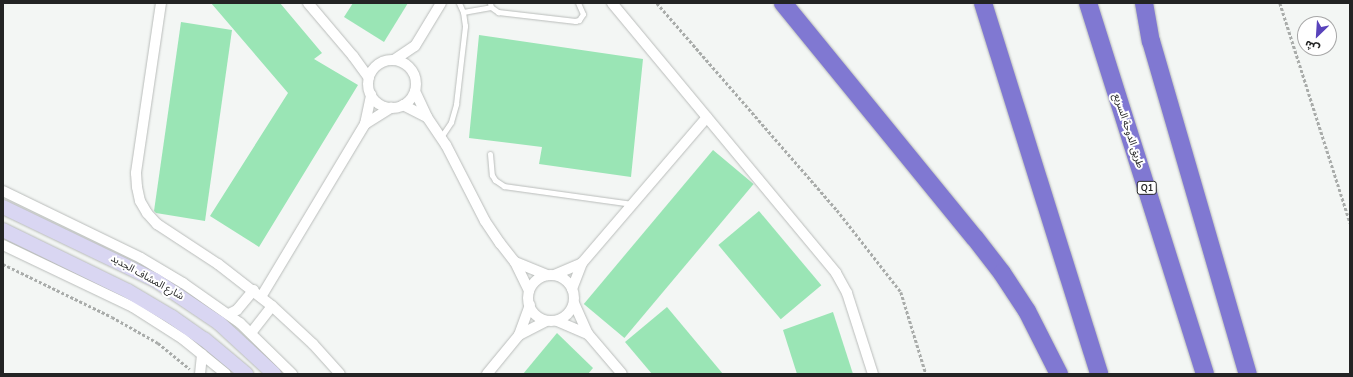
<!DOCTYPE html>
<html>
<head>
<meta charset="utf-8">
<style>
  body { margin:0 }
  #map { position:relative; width:1353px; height:377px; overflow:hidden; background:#f3f6f4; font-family:"Nunito Sans","Noto Sans Arabic",sans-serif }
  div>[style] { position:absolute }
  .building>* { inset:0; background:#9ae5b5; transform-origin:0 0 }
  .path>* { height:2.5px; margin-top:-1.25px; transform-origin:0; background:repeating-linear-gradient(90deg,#a9acaa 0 3px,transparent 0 5px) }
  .roads { filter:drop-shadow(0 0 1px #b9bcba) drop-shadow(0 0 1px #b9bcba) }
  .lane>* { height:5px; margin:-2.5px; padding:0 2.5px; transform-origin:2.5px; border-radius:2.5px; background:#fff }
  .street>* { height:10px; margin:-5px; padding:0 5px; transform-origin:5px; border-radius:5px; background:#fff }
  .street>.ring { margin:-5px; padding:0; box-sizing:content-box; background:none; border:10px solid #fff; border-radius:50% }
  .secondary>* { height:14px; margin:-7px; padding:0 7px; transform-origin:7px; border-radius:7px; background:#d9d6f2 }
  .highway>* { height:18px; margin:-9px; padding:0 9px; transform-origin:9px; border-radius:9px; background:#8078d2 }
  span { translate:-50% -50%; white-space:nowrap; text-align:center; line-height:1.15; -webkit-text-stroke:4px #fff; paint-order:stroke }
  .shield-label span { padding:1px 3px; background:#fff; border:1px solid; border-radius:3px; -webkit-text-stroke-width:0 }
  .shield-label { font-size:9px; color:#232424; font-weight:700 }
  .street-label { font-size:10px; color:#232424 }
  .frame { position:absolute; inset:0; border:4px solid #232424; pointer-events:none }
  .north { position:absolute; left:1297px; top:16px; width:40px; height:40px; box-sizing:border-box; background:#fff; border:1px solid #a7a7a7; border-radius:50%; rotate:205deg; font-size:11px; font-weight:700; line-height:16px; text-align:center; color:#232424 }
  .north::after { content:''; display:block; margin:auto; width:14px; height:18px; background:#5943bb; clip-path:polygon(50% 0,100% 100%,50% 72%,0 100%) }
</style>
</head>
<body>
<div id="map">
  <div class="building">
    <div style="clip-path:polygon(211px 3px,280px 3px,322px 53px,314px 59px,358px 85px,259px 247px,210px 216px,288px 93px)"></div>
    <div style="clip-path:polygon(353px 3px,408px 3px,384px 42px,344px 17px)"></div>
    <div style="clip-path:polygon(181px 22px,232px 30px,205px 221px,156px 213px,154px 211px)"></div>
    <div style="clip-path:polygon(479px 35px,643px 59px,631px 177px,539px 164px,542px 147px,469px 138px)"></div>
    <div style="left:713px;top:150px;width:53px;height:201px;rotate:40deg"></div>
    <div style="left:759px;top:211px;width:97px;height:53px;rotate:50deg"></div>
    <div style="clip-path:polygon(667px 307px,723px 374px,652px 374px,625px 342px)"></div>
    <div style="clip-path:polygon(833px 312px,853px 374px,797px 374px,783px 330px)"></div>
    <div style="clip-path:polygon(557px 333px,593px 368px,588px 374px,523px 374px)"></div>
  </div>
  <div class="path">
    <div style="left:657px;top:3px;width:274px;rotate:49deg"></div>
    <div style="left:837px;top:210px;width:104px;rotate:52deg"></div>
    <div style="left:901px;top:292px;width:86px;rotate:73deg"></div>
    <div style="left:1280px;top:3px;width:231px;rotate:72.3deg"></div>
    <div style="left:3px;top:264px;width:121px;rotate:25.9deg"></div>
    <div style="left:112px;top:317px;width:53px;rotate:29.5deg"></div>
    <div style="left:158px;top:343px;width:41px;rotate:39.1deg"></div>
  </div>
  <div class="roads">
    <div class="lane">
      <div style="left:490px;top:3px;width:4px;rotate:76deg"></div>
      <div style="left:491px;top:7px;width:9px;rotate:36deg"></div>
      <div style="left:498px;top:12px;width:78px;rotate:6.7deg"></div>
      <div style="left:575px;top:21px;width:4px;rotate:-14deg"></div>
      <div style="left:579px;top:20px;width:7px;rotate:-56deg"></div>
      <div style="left:583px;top:14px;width:12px;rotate:-114deg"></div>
      <div style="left:463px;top:12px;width:28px;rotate:-10deg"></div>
      <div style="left:441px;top:137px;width:18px;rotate:-56deg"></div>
      <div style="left:451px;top:122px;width:19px;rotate:-74deg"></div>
      <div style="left:456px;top:104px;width:79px;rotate:-83.4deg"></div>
      <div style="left:465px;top:26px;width:14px;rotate:-98deg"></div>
      <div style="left:463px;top:12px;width:10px;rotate:-114deg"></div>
      <div style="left:490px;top:154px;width:21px;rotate:85deg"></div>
      <div style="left:492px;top:175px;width:6px;rotate:59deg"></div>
      <div style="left:495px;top:180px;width:11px;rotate:34deg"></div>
      <div style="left:504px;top:186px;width:129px;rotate:8deg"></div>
    </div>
    <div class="street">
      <div style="left:161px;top:3px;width:172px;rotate:98.4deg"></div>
      <div style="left:136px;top:173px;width:14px;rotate:86deg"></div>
      <div style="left:137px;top:187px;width:14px;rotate:78deg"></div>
      <div style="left:140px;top:201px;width:14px;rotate:60deg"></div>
      <div style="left:147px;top:213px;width:15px;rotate:48deg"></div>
      <div style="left:157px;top:224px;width:73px;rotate:33.3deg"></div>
      <div style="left:218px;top:264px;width:68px;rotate:37.9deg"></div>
      <div style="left:272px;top:306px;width:56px;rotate:42.8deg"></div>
      <div style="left:313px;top:344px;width:40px;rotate:48deg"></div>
      <div style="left:308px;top:3px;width:70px;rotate:49.7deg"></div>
      <div style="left:353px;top:56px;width:27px;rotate:54deg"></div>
      <div style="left:612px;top:3px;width:351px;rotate:50.3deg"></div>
      <div style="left:836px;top:273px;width:23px;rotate:61deg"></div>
      <div style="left:847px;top:293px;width:85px;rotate:72.2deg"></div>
      <div style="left:394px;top:60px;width:25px;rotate:-34deg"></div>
      <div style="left:415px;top:46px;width:50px;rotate:-58.8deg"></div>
      <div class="ring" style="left:368px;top:60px;width:38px;height:38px"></div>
      <div style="left:415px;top:91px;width:29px;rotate:65deg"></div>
      <div style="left:427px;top:117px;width:34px;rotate:56deg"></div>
      <div style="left:446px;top:145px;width:85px;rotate:62.8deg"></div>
      <div style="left:485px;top:221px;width:27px;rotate:56deg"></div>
      <div style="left:500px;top:243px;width:24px;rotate:52deg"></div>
      <div style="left:515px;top:262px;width:32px;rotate:64deg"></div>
      <div style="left:403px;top:105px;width:27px;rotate:27deg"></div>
      <div style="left:365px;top:124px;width:31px;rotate:-32deg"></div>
      <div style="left:3px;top:191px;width:153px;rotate:25.9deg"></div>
      <div style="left:141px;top:258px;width:49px;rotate:30.8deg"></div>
      <div style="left:183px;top:283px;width:70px;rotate:35.1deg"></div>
      <div style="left:240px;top:323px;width:73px;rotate:44.4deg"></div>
      <div style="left:3px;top:245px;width:144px;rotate:25.5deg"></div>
      <div style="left:133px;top:307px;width:59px;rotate:32.6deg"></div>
      <div style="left:183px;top:339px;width:55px;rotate:39.1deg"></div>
      <div style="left:515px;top:262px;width:35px;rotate:22deg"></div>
      <div style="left:554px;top:275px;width:30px;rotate:-23deg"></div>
      <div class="ring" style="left:528px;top:275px;width:36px;height:36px"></div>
      <div style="left:572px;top:289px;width:28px;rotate:-69deg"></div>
      <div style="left:582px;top:263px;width:192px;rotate:-49.4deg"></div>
      <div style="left:261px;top:297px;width:202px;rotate:-59deg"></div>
      <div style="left:365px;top:124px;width:30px;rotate:-78deg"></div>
      <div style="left:574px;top:303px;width:34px;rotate:66deg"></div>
      <div style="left:588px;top:334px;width:52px;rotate:49.6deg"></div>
      <div style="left:229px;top:314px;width:9px;rotate:-27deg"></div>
      <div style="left:237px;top:310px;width:26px;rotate:-50deg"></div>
      <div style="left:557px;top:321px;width:34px;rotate:23deg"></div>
      <div style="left:251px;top:333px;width:34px;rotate:-52deg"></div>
      <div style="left:519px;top:335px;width:32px;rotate:-70deg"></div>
      <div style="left:200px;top:374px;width:20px;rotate:-84deg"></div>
      <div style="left:487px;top:374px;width:50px;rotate:-50.6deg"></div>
      <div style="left:519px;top:335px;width:30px;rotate:-27deg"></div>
    </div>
    <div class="secondary">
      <div style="left:3px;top:207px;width:169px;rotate:25.7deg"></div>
      <div style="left:155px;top:280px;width:77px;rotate:33.9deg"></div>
      <div style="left:219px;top:323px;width:75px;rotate:42.8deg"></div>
      <div style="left:3px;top:230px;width:139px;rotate:26deg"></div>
      <div style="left:128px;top:291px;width:51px;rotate:30.6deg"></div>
      <div style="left:172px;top:317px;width:39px;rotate:35deg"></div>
      <div style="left:204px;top:339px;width:55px;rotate:39.8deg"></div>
    </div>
    <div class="highway">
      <div style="left:783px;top:3px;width:303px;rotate:50.8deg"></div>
      <div style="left:975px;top:238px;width:44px;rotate:52.4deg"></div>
      <div style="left:1002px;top:273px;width:45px;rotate:56.7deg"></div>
      <div style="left:1027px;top:311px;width:71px;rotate:63.1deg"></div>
      <div style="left:983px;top:3px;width:389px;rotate:72.6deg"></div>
      <div style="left:1088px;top:3px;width:389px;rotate:72.5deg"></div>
      <div style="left:1144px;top:3px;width:39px;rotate:80deg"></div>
      <div style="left:1151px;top:41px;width:347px;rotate:73.8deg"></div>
    </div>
  </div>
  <div class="shield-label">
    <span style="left:1147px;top:188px">Q1</span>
  </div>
  <div class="street-label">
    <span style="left:1128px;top:131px;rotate:72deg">طريق الدوحة السريع</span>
    <span style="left:147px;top:278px;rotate:29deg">شارع المشاف الجديد</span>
  </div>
  <div class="frame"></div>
  <div class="north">ش</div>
</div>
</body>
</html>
